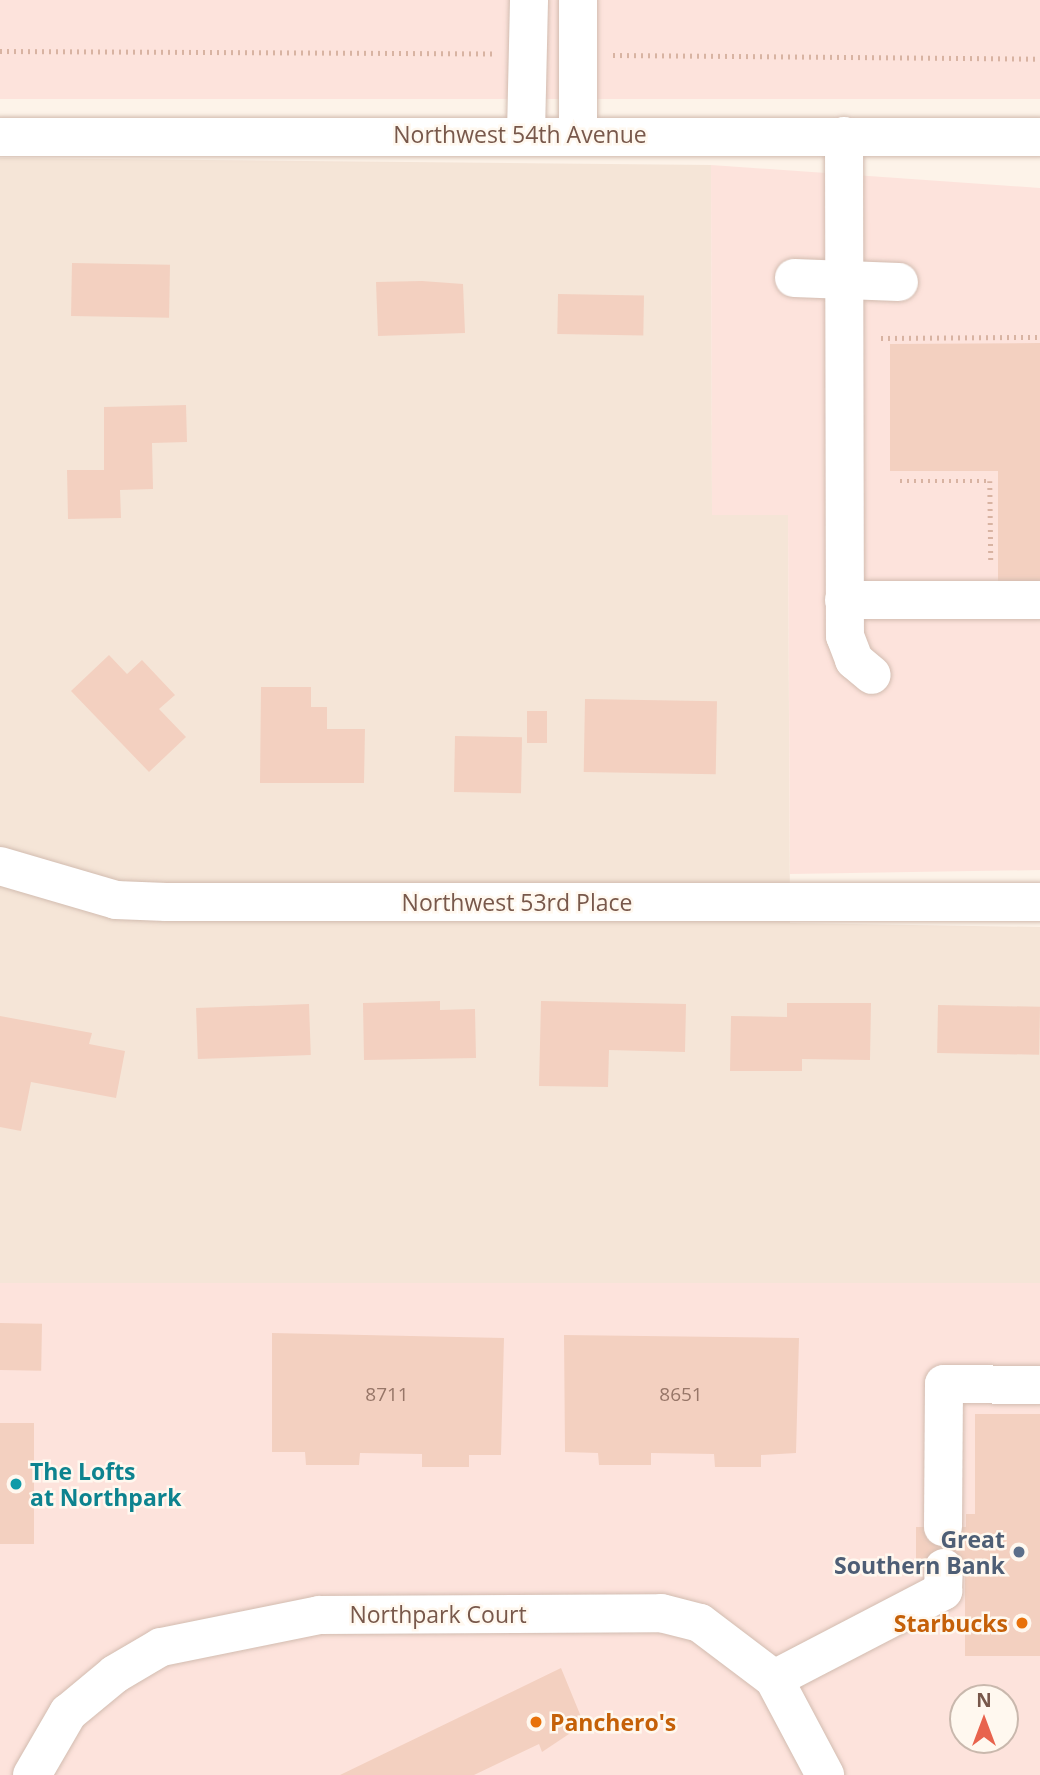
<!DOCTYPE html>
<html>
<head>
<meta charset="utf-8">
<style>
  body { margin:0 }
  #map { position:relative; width:1040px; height:1775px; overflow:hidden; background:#fdf3e9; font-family:"Open Sans",sans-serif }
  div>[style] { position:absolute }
  .residential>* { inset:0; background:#f5e5d7 }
  .commercial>* { inset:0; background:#fde3dc; transform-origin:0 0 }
  .building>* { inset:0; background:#f3d0c0; transform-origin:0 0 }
  .path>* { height:4.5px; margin-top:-2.25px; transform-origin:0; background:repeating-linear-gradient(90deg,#d8b3a2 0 2px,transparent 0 7px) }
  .roads { filter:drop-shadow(0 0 2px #d2bcb0) drop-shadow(0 0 2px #d2bcb0) }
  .minor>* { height:38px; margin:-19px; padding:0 19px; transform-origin:19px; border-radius:19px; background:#fff }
  .dots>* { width:19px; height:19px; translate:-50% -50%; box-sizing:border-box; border:4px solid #fff8ef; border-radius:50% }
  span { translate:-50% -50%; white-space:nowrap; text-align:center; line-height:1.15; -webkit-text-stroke:5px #fff8ef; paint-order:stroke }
  .number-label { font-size:19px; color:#977668 }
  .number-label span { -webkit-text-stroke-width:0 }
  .street-label { font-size:23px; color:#78584b }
  .culture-label { font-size:23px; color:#0d838f; font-weight:700 }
  .left { translate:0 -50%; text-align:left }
  .service-label { font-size:23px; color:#4e5e75; font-weight:700 }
  .right { translate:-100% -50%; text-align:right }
  .food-label { font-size:23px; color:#c56008; font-weight:700 }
  .north { position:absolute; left:949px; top:1684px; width:70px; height:70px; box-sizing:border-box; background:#fff8ef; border:2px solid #c9b8ad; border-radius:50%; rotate:0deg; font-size:19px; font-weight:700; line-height:28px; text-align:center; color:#78584b }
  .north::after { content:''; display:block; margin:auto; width:24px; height:32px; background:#e8634d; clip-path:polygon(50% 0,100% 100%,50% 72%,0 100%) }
</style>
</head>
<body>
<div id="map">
  <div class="residential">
    <div style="clip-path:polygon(0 158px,711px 165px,712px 515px,788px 515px,790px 923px,1040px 927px,1040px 1283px,0 1283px)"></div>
  </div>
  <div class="commercial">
    <div style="left:0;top:0;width:1040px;height:99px"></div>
    <div style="clip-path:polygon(711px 165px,1040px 188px,1040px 870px,790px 874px,788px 515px,712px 515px)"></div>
    <div style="clip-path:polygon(evenodd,0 1283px,1040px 1283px,1040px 1775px,0 1775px,0 1283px,963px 1698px,1005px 1698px,1005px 1740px,963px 1740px,963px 1698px)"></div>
  </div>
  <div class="building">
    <div style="left:72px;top:263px;width:98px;height:53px;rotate:1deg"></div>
    <div style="clip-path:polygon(422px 281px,463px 284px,465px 333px,378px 336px,376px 282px)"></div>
    <div style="left:558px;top:294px;width:86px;height:40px;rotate:1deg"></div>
    <div style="clip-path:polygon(1040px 343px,1040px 588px,998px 588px,998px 471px,890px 471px,890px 344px)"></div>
    <div style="clip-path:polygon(186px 405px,187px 442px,152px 443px,153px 489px,120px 490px,121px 518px,68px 519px,67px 470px,104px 470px,104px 407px)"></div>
    <div style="clip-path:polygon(109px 655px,127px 674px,142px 660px,175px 695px,159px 709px,186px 737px,149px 772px,71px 691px)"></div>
    <div style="clip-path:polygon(261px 687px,311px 687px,311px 707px,327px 707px,327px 729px,365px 729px,364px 783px,260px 783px)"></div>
    <div style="left:585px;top:699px;width:132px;height:73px;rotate:1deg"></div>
    <div style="left:527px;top:711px;width:20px;height:32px"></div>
    <div style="left:455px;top:736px;width:67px;height:56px;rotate:1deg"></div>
    <div style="clip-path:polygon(440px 1001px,440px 1010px,475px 1009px,476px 1058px,364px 1060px,363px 1003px)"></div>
    <div style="clip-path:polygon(541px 1001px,686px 1004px,685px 1052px,609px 1050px,608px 1087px,539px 1086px)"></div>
    <div style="clip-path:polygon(787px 1003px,871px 1003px,870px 1060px,802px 1059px,802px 1071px,730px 1071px,731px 1016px,787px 1017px)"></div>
    <div style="left:309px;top:1004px;width:51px;height:113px;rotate:88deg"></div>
    <div style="left:938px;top:1005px;width:102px;height:48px;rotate:1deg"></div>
    <div style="clip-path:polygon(0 1016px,92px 1033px,89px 1044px,125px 1051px,116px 1098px,31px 1082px,21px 1131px,0 1127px)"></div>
    <div style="left:0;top:1323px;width:42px;height:47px;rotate:1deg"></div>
    <div style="clip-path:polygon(272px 1333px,504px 1338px,501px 1455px,469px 1455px,469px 1467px,422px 1467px,422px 1454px,360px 1453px,359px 1465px,306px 1465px,305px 1452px,272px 1452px)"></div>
    <div style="clip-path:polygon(564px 1335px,799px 1338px,796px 1453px,761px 1455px,761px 1467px,715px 1467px,714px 1454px,651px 1453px,651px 1465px,599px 1465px,598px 1453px,565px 1452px)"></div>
    <div style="clip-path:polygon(975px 1414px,1040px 1414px,1040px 1656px,965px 1656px,965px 1568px,916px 1568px,916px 1527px,966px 1527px,966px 1514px,975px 1514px)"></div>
    <div style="left:0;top:1423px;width:34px;height:121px"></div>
    <div style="clip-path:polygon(561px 1668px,584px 1724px,542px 1752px,539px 1744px,474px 1775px,340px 1775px)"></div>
  </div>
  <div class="path">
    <div style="left:0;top:51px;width:493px;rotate:0.3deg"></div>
    <div style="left:613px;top:55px;width:427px;rotate:0.5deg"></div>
    <div style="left:881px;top:338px;width:159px;rotate:-0.4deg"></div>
    <div style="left:900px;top:481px;width:90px"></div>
    <div style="left:990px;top:481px;width:80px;rotate:89.3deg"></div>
  </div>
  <div class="roads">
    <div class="minor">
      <div style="left:578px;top:0;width:133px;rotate:90deg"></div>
      <div style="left:526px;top:133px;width:133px;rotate:-88.7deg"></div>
      <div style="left:844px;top:136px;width:500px;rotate:89.89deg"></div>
      <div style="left:845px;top:636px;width:26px;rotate:69deg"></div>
      <div style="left:854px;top:660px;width:23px;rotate:40deg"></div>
      <div style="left:0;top:137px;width:1040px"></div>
      <div style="left:794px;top:278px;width:105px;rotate:2.2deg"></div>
      <div style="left:844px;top:600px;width:196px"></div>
      <div style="left:0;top:866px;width:121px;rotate:16.3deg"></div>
      <div style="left:116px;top:900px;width:50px;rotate:2.3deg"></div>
      <div style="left:166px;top:902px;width:874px"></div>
      <div style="left:943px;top:1527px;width:143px;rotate:-89.6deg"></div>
      <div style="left:944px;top:1384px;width:96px;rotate:0.6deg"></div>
      <div style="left:774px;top:1679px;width:191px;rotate:-27.5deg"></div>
      <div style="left:943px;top:1591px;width:23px;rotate:-88deg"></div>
      <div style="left:32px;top:1775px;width:72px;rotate:-59.9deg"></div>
      <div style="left:68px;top:1713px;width:61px;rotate:-39.7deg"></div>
      <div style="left:115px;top:1674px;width:53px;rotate:-30.4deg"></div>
      <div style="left:161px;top:1647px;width:161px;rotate:-11.4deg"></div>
      <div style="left:319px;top:1615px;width:342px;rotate:-0.3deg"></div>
      <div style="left:661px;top:1613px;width:40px;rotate:14.4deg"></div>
      <div style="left:700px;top:1623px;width:93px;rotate:37.1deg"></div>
      <div style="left:774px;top:1679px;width:109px;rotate:62deg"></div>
    </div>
  </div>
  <div class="dots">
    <div style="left:16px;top:1484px;background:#0f9aa8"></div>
    <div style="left:1019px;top:1552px;background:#5c6f8a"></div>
    <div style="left:1022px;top:1623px;background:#e8710a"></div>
    <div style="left:536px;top:1722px;background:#e8710a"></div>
  </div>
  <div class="number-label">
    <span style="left:387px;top:1395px">8711</span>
    <span style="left:681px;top:1395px">8651</span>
  </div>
  <div class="street-label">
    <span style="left:520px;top:134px">Northwest 54th Avenue</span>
    <span style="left:517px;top:902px">Northwest 53rd Place</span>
    <span style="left:438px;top:1614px">Northpark Court</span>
  </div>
  <div class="culture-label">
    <span class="left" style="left:30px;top:1484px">The Lofts<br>at Northpark</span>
  </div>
  <div class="service-label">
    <span class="right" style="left:1005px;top:1552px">Great<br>Southern Bank</span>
  </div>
  <div class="food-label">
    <span class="right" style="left:1008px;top:1623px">Starbucks</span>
    <span class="left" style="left:550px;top:1722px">Panchero's</span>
  </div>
  <div class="north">N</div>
</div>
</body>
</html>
